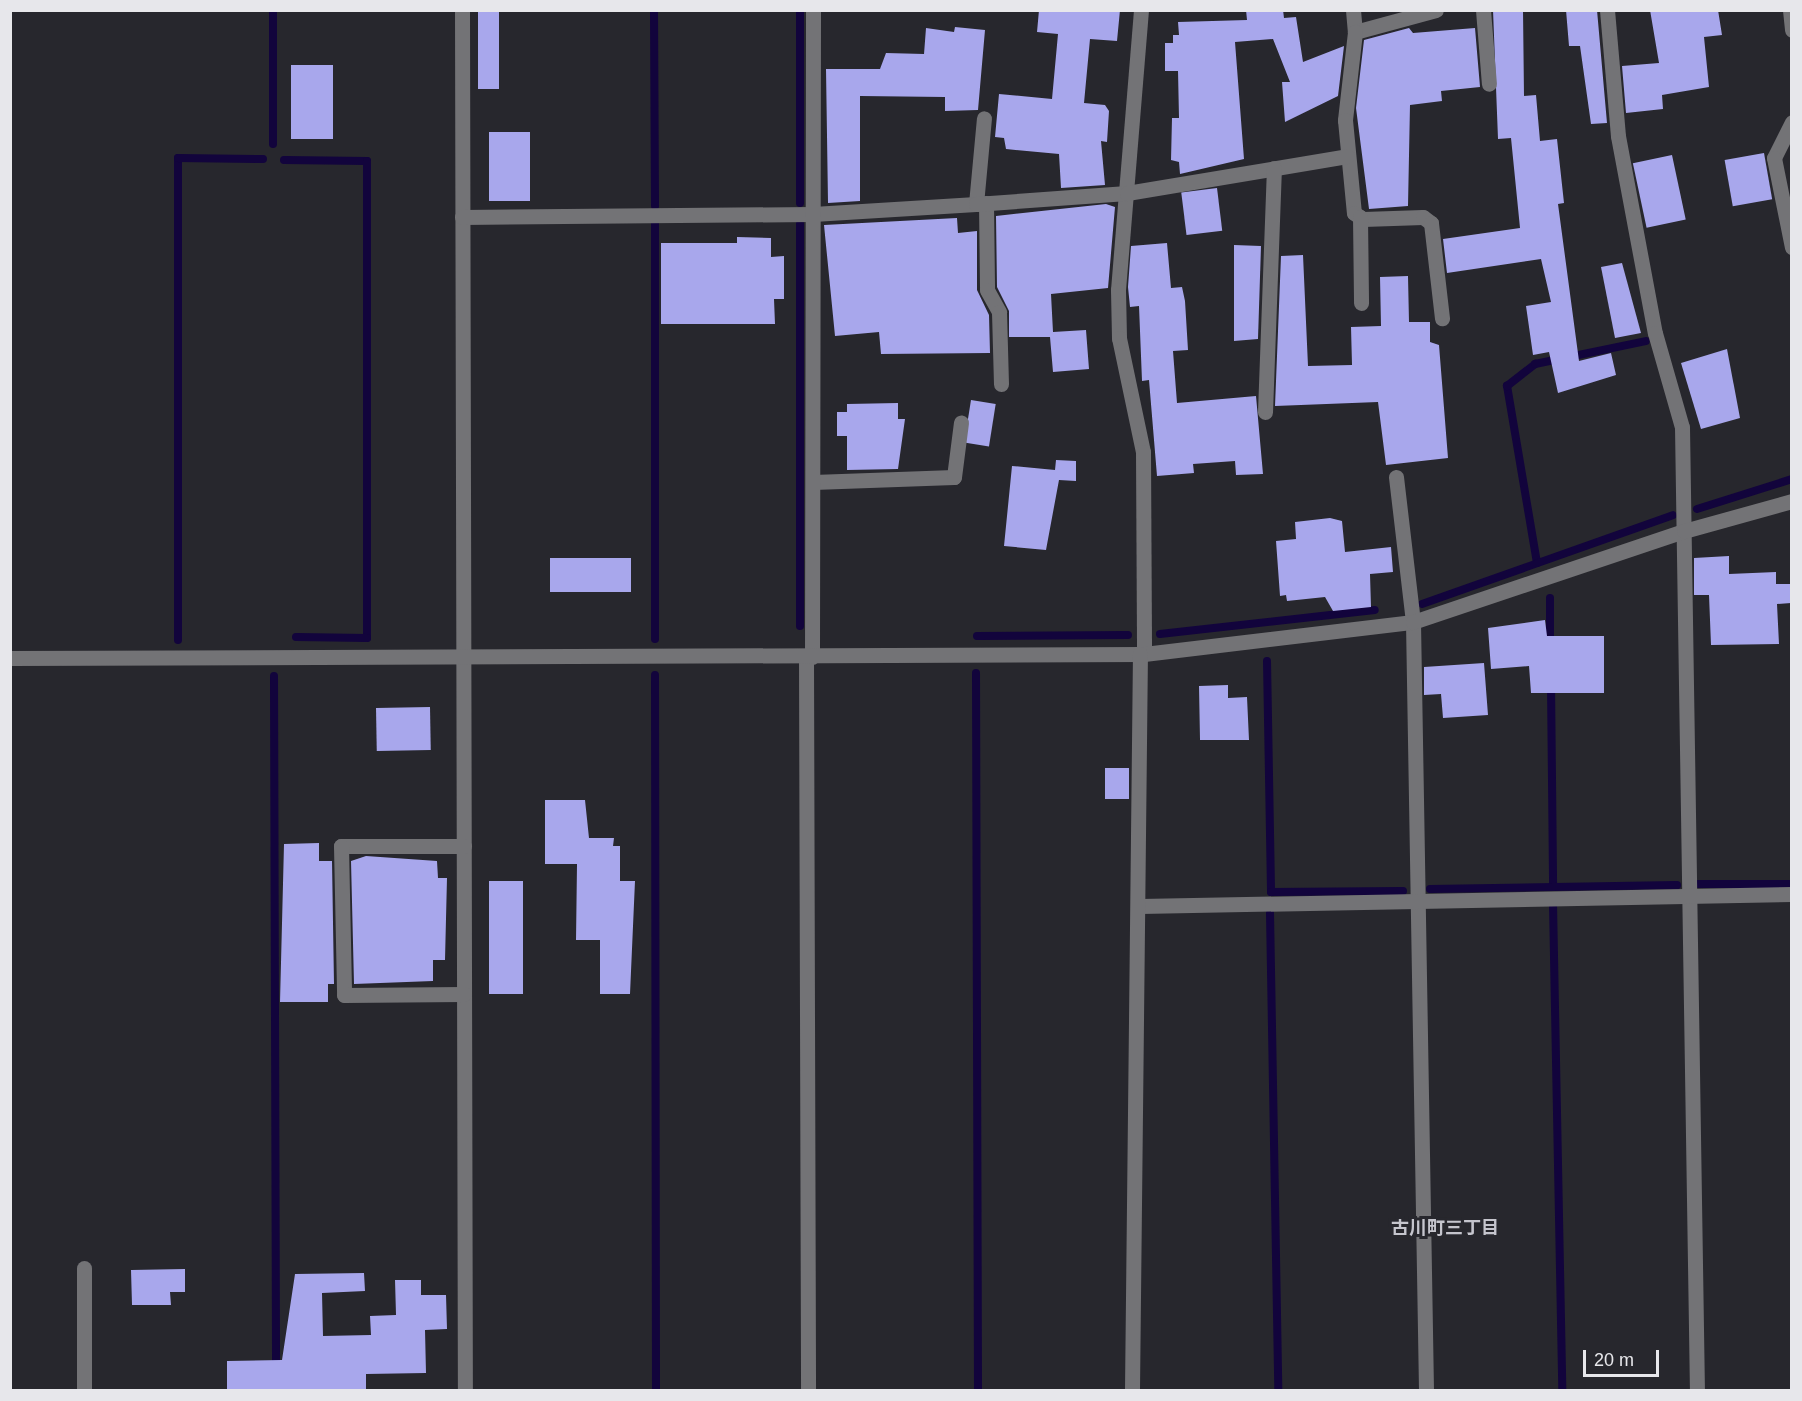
<!DOCTYPE html>
<html>
<head>
<meta charset="utf-8">
<style>
  body { margin:0 }
  #map { position:relative; width:1802px; height:1401px; overflow:hidden; background:#27272d; font-family:Helvetica,"Noto Sans JP",sans-serif }
  div>[style] { position:absolute }
  .stream>* { height:8px; margin:-4px; padding:0 4px; transform-origin:4px; border-radius:4px; background:#12043c }
  .building>* { inset:0; background:#a8a7ec; transform-origin:0 0 }
  .minor>* { height:15px; margin:-7.5px; padding:0 7.5px; transform-origin:7.5px; border-radius:7.5px; background:#737376 }
  span { translate:-50% -50%; white-space:nowrap; text-align:center; line-height:1.15; -webkit-text-stroke:6px #27272d; paint-order:stroke }
  .neighbourhood-label { font-size:18px; color:#c5c5cd; font-weight:700 }
  .frame { position:absolute; inset:0; border:12px solid #e7e7eb; pointer-events:none }
  .scale { position:absolute; left:1583px; top:1350px; width:76px; height:27px; box-sizing:border-box; border:3px solid #e7e7eb; border-top:0; padding-left:8px; font-size:18px; line-height:21px; white-space:nowrap; color:#e7e7eb; -webkit-text-stroke:4px #27272d; paint-order:stroke }
</style>
</head>
<body>
<div id="map">
  <div class="stream">
    <div style="left:273px;top:10px;width:134px;rotate:90deg"></div>
    <div style="left:654px;top:10px;width:196px;rotate:89.7deg"></div>
    <div style="left:800px;top:10px;width:193px;rotate:90deg"></div>
    <div style="left:284px;top:160px;width:83px;rotate:0.7deg"></div>
    <div style="left:367px;top:161px;width:477px;rotate:90deg"></div>
    <div style="left:367px;top:638px;width:71px;rotate:-179.2deg"></div>
    <div style="left:800px;top:224px;width:402px;rotate:90deg"></div>
    <div style="left:1697px;top:509px;width:100px;rotate:-17.5deg"></div>
    <div style="left:1537px;top:563px;width:180px;rotate:-99.6deg"></div>
    <div style="left:1507px;top:386px;width:36px;rotate:-38deg"></div>
    <div style="left:1535px;top:364px;width:113px;rotate:-11.7deg"></div>
    <div style="left:1550px;top:598px;width:47px;rotate:90deg"></div>
    <div style="left:1422px;top:604px;width:266px;rotate:-19.5deg"></div>
    <div style="left:1160px;top:634px;width:216px;rotate:-6.4deg"></div>
    <div style="left:977px;top:636px;width:151px;rotate:-0.4deg"></div>
    <div style="left:655px;top:639px;width:415px;rotate:-90deg"></div>
    <div style="left:178px;top:640px;width:482px;rotate:-90deg"></div>
    <div style="left:178px;top:158px;width:85px;rotate:0.7deg"></div>
    <div style="left:1267px;top:661px;width:231px;rotate:89deg"></div>
    <div style="left:1271px;top:892px;width:132px;rotate:-0.4deg"></div>
    <div style="left:976px;top:673px;width:717px;rotate:89.84deg"></div>
    <div style="left:655px;top:675px;width:715px;rotate:89.92deg"></div>
    <div style="left:274px;top:676px;width:692px;rotate:89.83deg"></div>
    <div style="left:1551px;top:684px;width:203px;rotate:89.4deg"></div>
    <div style="left:1698px;top:884px;width:94px"></div>
    <div style="left:1430px;top:889px;width:247px;rotate:-0.9deg"></div>
    <div style="left:1553px;top:904px;width:486px;rotate:88.9deg"></div>
    <div style="left:1270px;top:913px;width:477px;rotate:89deg"></div>
  </div>
  <div class="building">
    <div style="left:478px;top:10px;width:21px;height:79px"></div>
    <div style="clip-path:polygon(1039px 10px,1120px 10px,1117px 41px,1090px 39px,1084px 103px,1105px 105px,1109px 111px,1107px 142px,1101px 141px,1105px 185px,1061px 188px,1059px 154px,1006px 149px,1004px 138px,995px 137px,999px 94px,1052px 99px,1058px 34px,1037px 32px)"></div>
    <div style="clip-path:polygon(1246px 10px,1283px 10px,1284px 18px,1296px 17px,1303px 62px,1344px 46px,1338px 96px,1285px 122px,1282px 82px,1290px 82px,1273px 39px,1235px 42px,1244px 159px,1180px 174px,1179px 162px,1171px 160px,1172px 118px,1179px 118px,1178px 71px,1165px 71px,1165px 43px,1173px 43px,1173px 35px,1179px 35px,1178px 22px,1247px 20px)"></div>
    <div style="clip-path:polygon(1493px 10px,1523px 10px,1524px 96px,1536px 95px,1540px 141px,1557px 139px,1564px 203px,1558px 204px,1579px 361px,1611px 353px,1616px 375px,1558px 393px,1549px 352px,1533px 355px,1526px 306px,1551px 302px,1541px 259px,1447px 273px,1443px 239px,1520px 228px,1511px 138px,1498px 139px)"></div>
    <div style="clip-path:polygon(1566px 10px,1597px 10px,1607px 123px,1591px 124px,1580px 46px,1569px 46px)"></div>
    <div style="clip-path:polygon(1650px 10px,1718px 10px,1722px 35px,1704px 37px,1709px 87px,1662px 95px,1663px 109px,1626px 113px,1622px 66px,1659px 63px)"></div>
    <div style="clip-path:polygon(955px 27px,985px 30px,978px 110px,945px 111px,945px 97px,860px 96px,860px 201px,828px 203px,826px 69px,880px 69px,886px 53px,924px 54px,926px 28px,954px 32px)"></div>
    <div style="clip-path:polygon(1409px 28px,1413px 33px,1475px 28px,1480px 87px,1441px 91px,1442px 101px,1410px 105px,1408px 206px,1369px 209px,1356px 108px,1364px 40px)"></div>
    <div style="left:291px;top:65px;width:42px;height:74px"></div>
    <div style="left:489px;top:132px;width:41px;height:69px"></div>
    <div style="left:1764px;top:153px;width:47px;height:40px;rotate:80deg"></div>
    <div style="left:1672px;top:155px;width:66px;height:40px;rotate:78deg"></div>
    <div style="left:1217px;top:188px;width:43px;height:36px;rotate:83deg"></div>
    <div style="clip-path:polygon(1106px 204px,1115px 207px,1108px 288px,1051px 294px,1053px 332px,1086px 330px,1089px 369px,1053px 372px,1050px 337px,1009px 337px,1009px 311px,997px 287px,996px 216px)"></div>
    <div style="clip-path:polygon(957px 218px,958px 233px,977px 231px,977px 290px,989px 315px,990px 353px,881px 354px,879px 332px,835px 336px,824px 225px)"></div>
    <div style="clip-path:polygon(737px 237px,771px 238px,771px 257px,784px 256px,784px 299px,774px 299px,775px 324px,661px 324px,661px 243px,737px 243px)"></div>
    <div style="clip-path:polygon(1167px 243px,1171px 288px,1182px 287px,1185px 301px,1188px 350px,1173px 351px,1177px 403px,1256px 396px,1263px 474px,1236px 475px,1235px 461px,1193px 464px,1194px 473px,1157px 476px,1149px 380px,1142px 381px,1139px 306px,1130px 307px,1128px 287px,1131px 246px)"></div>
    <div style="clip-path:polygon(1234px 245px,1261px 246px,1258px 339px,1234px 341px)"></div>
    <div style="clip-path:polygon(1303px 255px,1308px 366px,1352px 365px,1351px 327px,1381px 326px,1380px 277px,1408px 276px,1409px 322px,1430px 322px,1430px 342px,1439px 345px,1448px 458px,1386px 465px,1378px 402px,1275px 406px,1281px 256px)"></div>
    <div style="clip-path:polygon(1622px 263px,1641px 333px,1615px 338px,1601px 267px)"></div>
    <div style="clip-path:polygon(1727px 349px,1740px 418px,1701px 429px,1681px 363px)"></div>
    <div style="left:971px;top:400px;width:25px;height:43px;rotate:9deg"></div>
    <div style="clip-path:polygon(898px 403px,898px 419px,905px 419px,898px 469px,847px 470px,847px 436px,837px 436px,837px 412px,847px 412px,847px 404px)"></div>
    <div style="clip-path:polygon(1056px 460px,1076px 461px,1076px 481px,1059px 480px,1046px 550px,1004px 546px,1012px 466px,1055px 470px)"></div>
    <div style="clip-path:polygon(1330px 518px,1342px 521px,1345px 552px,1391px 547px,1393px 572px,1370px 574px,1371px 607px,1333px 611px,1325px 597px,1287px 601px,1286px 595px,1280px 596px,1276px 541px,1296px 539px,1295px 522px)"></div>
    <div style="clip-path:polygon(1729px 556px,1729px 574px,1776px 572px,1776px 584px,1790px 584px,1791px 603px,1777px 604px,1779px 644px,1711px 645px,1709px 595px,1694px 595px,1694px 558px)"></div>
    <div style="left:550px;top:558px;width:81px;height:34px"></div>
    <div style="clip-path:polygon(1545px 620px,1547px 636px,1604px 636px,1604px 693px,1531px 693px,1529px 666px,1491px 669px,1488px 628px)"></div>
    <div style="clip-path:polygon(1484px 663px,1488px 715px,1443px 718px,1441px 694px,1424px 695px,1424px 667px)"></div>
    <div style="clip-path:polygon(1228px 685px,1228px 698px,1247px 697px,1249px 740px,1200px 740px,1199px 686px)"></div>
    <div style="left:430px;top:707px;width:43px;height:54px;rotate:89deg"></div>
    <div style="left:1105px;top:768px;width:24px;height:31px"></div>
    <div style="clip-path:polygon(545px 800px,585px 800px,589px 838px,614px 838px,613px 846px,620px 846px,620px 881px,635px 881px,630px 994px,600px 994px,600px 940px,576px 940px,577px 864px,545px 864px)"></div>
    <div style="clip-path:polygon(319px 843px,319px 861px,332px 861px,334px 984px,328px 984px,328px 1002px,280px 1002px,284px 844px)"></div>
    <div style="clip-path:polygon(366px 856px,437px 861px,438px 878px,447px 878px,445px 960px,433px 960px,433px 981px,354px 984px,351px 861px)"></div>
    <div style="left:489px;top:881px;width:34px;height:113px"></div>
    <div style="clip-path:polygon(185px 1269px,185px 1292px,170px 1292px,171px 1305px,132px 1305px,131px 1270px)"></div>
    <div style="clip-path:polygon(364px 1273px,365px 1291px,322px 1293px,323px 1336px,371px 1335px,370px 1316px,396px 1315px,395px 1280px,421px 1280px,421px 1295px,446px 1295px,447px 1329px,425px 1330px,426px 1373px,366px 1374px,366px 1390px,227px 1390px,227px 1361px,282px 1360px,295px 1274px)"></div>
  </div>
  <div class="minor">
    <div style="left:462px;top:10px;width:1380px;rotate:89.88deg"></div>
    <div style="left:1141px;top:10px;width:281px;rotate:94.7deg"></div>
    <div style="left:1118px;top:290px;width:48px;rotate:88.8deg"></div>
    <div style="left:1119px;top:338px;width:116px;rotate:78.1deg"></div>
    <div style="left:1143px;top:452px;width:202px;rotate:89.7deg"></div>
    <div style="left:1353px;top:10px;width:22px;rotate:85deg"></div>
    <div style="left:1436px;top:10px;width:84px;rotate:164.8deg"></div>
    <div style="left:1355px;top:32px;width:89px;rotate:96.5deg"></div>
    <div style="left:1345px;top:120px;width:93px;rotate:84.5deg"></div>
    <div style="left:1354px;top:213px;width:11px;rotate:34deg"></div>
    <div style="left:1363px;top:219px;width:60px;rotate:-1.9deg"></div>
    <div style="left:1423px;top:217px;width:10px;rotate:37deg"></div>
    <div style="left:1431px;top:223px;width:96px;rotate:83.4deg"></div>
    <div style="left:1483px;top:10px;width:74px;rotate:85.4deg"></div>
    <div style="left:1607px;top:10px;width:126px;rotate:85deg"></div>
    <div style="left:1618px;top:136px;width:200px;rotate:79.4deg"></div>
    <div style="left:1655px;top:333px;width:98px;rotate:74deg"></div>
    <div style="left:1682px;top:427px;width:963px;rotate:89.11deg"></div>
    <div style="left:1790px;top:10px;width:20px;rotate:84deg"></div>
    <div style="left:1792px;top:122px;width:40px;rotate:116.6deg"></div>
    <div style="left:1774px;top:158px;width:91px;rotate:78.6deg"></div>
    <div style="left:986px;top:203px;width:87px;rotate:89.3deg"></div>
    <div style="left:987px;top:290px;width:25px;rotate:61deg"></div>
    <div style="left:999px;top:312px;width:72px;rotate:88.4deg"></div>
    <div style="left:976px;top:204px;width:86px;rotate:-84.7deg"></div>
    <div style="left:462px;top:217px;width:351px;rotate:-0.5deg"></div>
    <div style="left:813px;top:214px;width:163px;rotate:-3.5deg"></div>
    <div style="left:976px;top:204px;width:151px;rotate:-4.2deg"></div>
    <div style="left:1127px;top:193px;width:223px;rotate:-9.5deg"></div>
    <div style="left:1360px;top:217px;width:86px;rotate:89.3deg"></div>
    <div style="left:1265px;top:412px;width:244px;rotate:-87.9deg"></div>
    <div style="left:1396px;top:477px;width:146px;rotate:83.3deg"></div>
    <div style="left:1413px;top:622px;width:768px;rotate:89.03deg"></div>
    <div style="left:813px;top:482px;width:141px;rotate:-2deg"></div>
    <div style="left:954px;top:477px;width:55px;rotate:-82.7deg"></div>
    <div style="left:806px;top:657px;width:733px;rotate:89.84deg"></div>
    <div style="left:812px;top:657px;width:647px;rotate:-89.91deg"></div>
    <div style="left:10px;top:658px;width:1134px;rotate:-0.2deg"></div>
    <div style="left:1144px;top:654px;width:271px;rotate:-6.8deg"></div>
    <div style="left:1413px;top:622px;width:286px;rotate:-18.6deg"></div>
    <div style="left:1684px;top:531px;width:112px;rotate:-15.5deg"></div>
    <div style="left:464px;top:846px;width:123px;rotate:180deg"></div>
    <div style="left:341px;top:846px;width:149px;rotate:88.8deg"></div>
    <div style="left:344px;top:995px;width:120px;rotate:-0.5deg"></div>
    <div style="left:1140px;top:906px;width:652px;rotate:-1.05deg"></div>
    <div style="left:84px;top:1268px;width:122px;rotate:90deg"></div>
    <div style="left:1132px;top:1390px;width:736px;rotate:-89.38deg"></div>
  </div>
  <div class="neighbourhood-label">
    <span style="left:1445px;top:1228px">古川町三丁目</span>
  </div>
  <div class="frame"></div>
  <div class="scale">20 m</div>
</div>
</body>
</html>
